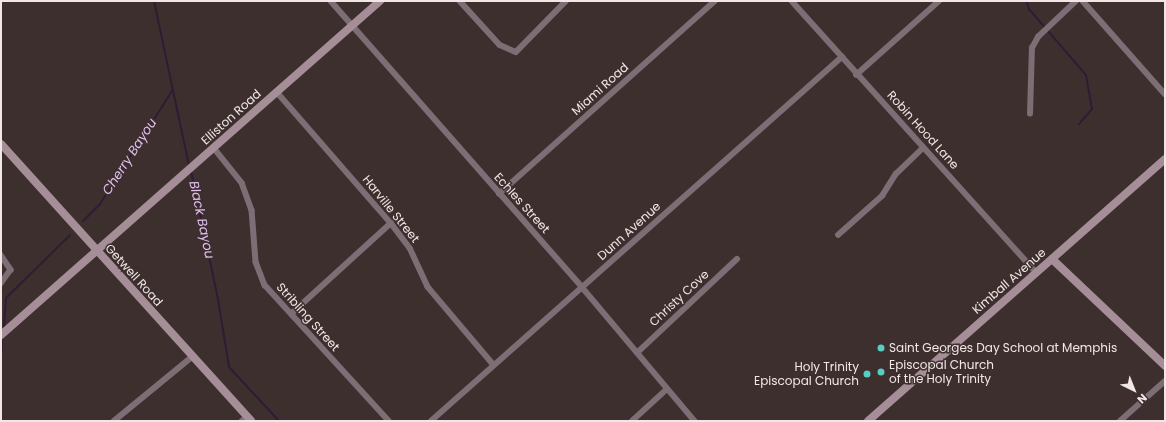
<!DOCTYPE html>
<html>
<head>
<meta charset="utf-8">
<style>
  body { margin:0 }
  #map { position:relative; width:1166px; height:422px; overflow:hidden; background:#3e2f2f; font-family:Poppins,sans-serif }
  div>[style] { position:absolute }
  .stream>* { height:2px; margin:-1px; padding:0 1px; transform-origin:1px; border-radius:1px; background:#2d1d34 }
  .street>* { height:5.5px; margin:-2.75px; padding:0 2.75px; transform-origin:2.75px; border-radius:2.75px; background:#7c6e74 }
  .secondary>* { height:8px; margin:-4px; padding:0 4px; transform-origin:4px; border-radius:4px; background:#a58e98 }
  .dots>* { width:11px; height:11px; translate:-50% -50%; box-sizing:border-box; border:2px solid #3e2f2f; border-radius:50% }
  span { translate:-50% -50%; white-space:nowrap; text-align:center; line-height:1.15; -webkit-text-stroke:3px #3e2f2f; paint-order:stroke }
  .street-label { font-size:12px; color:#f1e7e6 }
  .poi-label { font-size:12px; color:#f1e7e6 }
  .left { translate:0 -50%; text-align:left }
  .right { translate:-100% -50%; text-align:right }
  .water-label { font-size:13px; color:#e1bfef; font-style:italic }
  .frame { position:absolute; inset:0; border:2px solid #f1e7e6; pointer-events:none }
  .north { position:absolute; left:1114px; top:370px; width:40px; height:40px; -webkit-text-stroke:3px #3e2f2f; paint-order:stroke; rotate:137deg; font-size:11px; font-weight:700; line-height:16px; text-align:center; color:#f1e7e6 }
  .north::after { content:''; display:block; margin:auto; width:14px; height:18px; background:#f1e7e6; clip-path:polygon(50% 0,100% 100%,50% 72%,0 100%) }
</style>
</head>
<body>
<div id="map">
  <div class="stream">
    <div style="left:154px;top:1px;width:168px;rotate:78deg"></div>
    <div style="left:1026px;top:1px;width:9px;rotate:69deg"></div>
    <div style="left:1029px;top:9px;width:87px;rotate:49.2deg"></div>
    <div style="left:1086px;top:75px;width:35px;rotate:80deg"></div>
    <div style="left:1092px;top:109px;width:20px;rotate:131deg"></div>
    <div style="left:191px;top:171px;width:131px;rotate:78.1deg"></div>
    <div style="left:218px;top:299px;width:69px;rotate:80.8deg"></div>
    <div style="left:229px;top:367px;width:74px;rotate:47.2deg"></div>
    <div style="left:83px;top:221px;width:24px;rotate:-45deg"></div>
    <div style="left:100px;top:204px;width:134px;rotate:-57.5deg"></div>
    <div style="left:4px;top:326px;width:28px;rotate:-86deg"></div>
    <div style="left:6px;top:298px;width:90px;rotate:-44.5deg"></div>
    <div style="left:1px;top:356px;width:15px;rotate:-86deg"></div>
  </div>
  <div class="street">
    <div style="left:331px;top:1px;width:381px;rotate:48.7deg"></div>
    <div style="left:582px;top:287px;width:175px;rotate:49.9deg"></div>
    <div style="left:460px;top:1px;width:59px;rotate:47.7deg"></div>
    <div style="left:500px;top:45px;width:17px;rotate:24deg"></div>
    <div style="left:516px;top:52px;width:71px;rotate:-45.6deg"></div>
    <div style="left:792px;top:1px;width:366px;rotate:48deg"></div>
    <div style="left:1083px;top:1px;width:124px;rotate:48.6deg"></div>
    <div style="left:856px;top:75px;width:111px;rotate:-41.7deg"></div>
    <div style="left:277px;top:92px;width:174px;rotate:49deg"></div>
    <div style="left:391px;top:223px;width:31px;rotate:53deg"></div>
    <div style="left:410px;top:248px;width:43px;rotate:65.2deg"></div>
    <div style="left:428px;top:287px;width:102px;rotate:49.8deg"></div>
    <div style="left:1030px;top:114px;width:66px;rotate:-88.3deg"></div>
    <div style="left:1032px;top:48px;width:13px;rotate:-61deg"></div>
    <div style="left:1038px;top:37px;width:52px;rotate:-43.5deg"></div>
    <div style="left:214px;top:148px;width:45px;rotate:51.3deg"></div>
    <div style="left:242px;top:183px;width:29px;rotate:70deg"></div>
    <div style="left:252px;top:210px;width:52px;rotate:85.6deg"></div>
    <div style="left:256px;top:262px;width:25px;rotate:69deg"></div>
    <div style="left:265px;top:285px;width:184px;rotate:47.6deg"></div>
    <div style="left:499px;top:194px;width:290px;rotate:-41.8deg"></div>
    <div style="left:838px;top:235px;width:59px;rotate:-41.6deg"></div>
    <div style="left:882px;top:196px;width:26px;rotate:-58deg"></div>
    <div style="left:896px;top:174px;width:37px;rotate:-44deg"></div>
    <div style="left:1px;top:255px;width:18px;rotate:56deg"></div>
    <div style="left:11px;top:270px;width:17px;rotate:126deg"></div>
    <div style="left:291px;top:314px;width:135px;rotate:-42.3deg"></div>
    <div style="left:637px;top:353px;width:137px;rotate:-43.2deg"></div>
    <div style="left:114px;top:421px;width:102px;rotate:-39.4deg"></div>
    <div style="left:242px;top:421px;width:6px;rotate:-39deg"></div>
    <div style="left:431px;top:421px;width:549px;rotate:-41.53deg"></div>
    <div style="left:632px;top:421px;width:47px;rotate:-42.4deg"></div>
    <div style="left:1120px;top:421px;width:60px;rotate:-41.6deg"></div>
  </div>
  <div class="secondary">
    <div style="left:1px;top:144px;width:373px;rotate:47.9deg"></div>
    <div style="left:1052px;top:259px;width:156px;rotate:43.4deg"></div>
    <div style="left:1px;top:335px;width:505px;rotate:-41.39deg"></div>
    <div style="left:868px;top:421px;width:396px;rotate:-41.4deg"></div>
  </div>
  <div class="dots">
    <div style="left:881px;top:348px;background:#57cec1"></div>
    <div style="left:881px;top:372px;background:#57cec1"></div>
    <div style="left:867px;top:374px;background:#57cec1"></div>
  </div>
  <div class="street-label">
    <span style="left:600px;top:89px;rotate:-42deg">Miami Road</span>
    <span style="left:231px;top:117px;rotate:-42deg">Elliston Road</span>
    <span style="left:923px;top:130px;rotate:48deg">Robin Hood Lane</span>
    <span style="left:522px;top:203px;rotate:48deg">Echles Street</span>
    <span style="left:391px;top:209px;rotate:51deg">Harville Street</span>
    <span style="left:629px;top:231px;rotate:-42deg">Dunn Avenue</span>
    <span style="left:134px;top:275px;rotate:48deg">Getwell Road</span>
    <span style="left:1009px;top:281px;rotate:-41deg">Kimball Avenue</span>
    <span style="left:679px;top:298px;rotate:-43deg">Christy Cove</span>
    <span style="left:308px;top:317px;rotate:48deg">Stribling Street</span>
  </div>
  <div class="poi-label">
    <span class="left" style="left:889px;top:348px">Saint Georges Day School at Memphis</span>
    <span class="left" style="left:889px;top:372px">Episcopal Church<br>of the Holy Trinity</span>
    <span class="right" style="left:859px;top:374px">Holy Trinity<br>Episcopal Church</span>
  </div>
  <div class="water-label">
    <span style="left:130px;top:157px;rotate:-57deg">Cherry Bayou</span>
    <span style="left:201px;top:220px;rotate:78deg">Black Bayou</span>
  </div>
  <div class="frame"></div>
  <div class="north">N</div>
</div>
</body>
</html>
